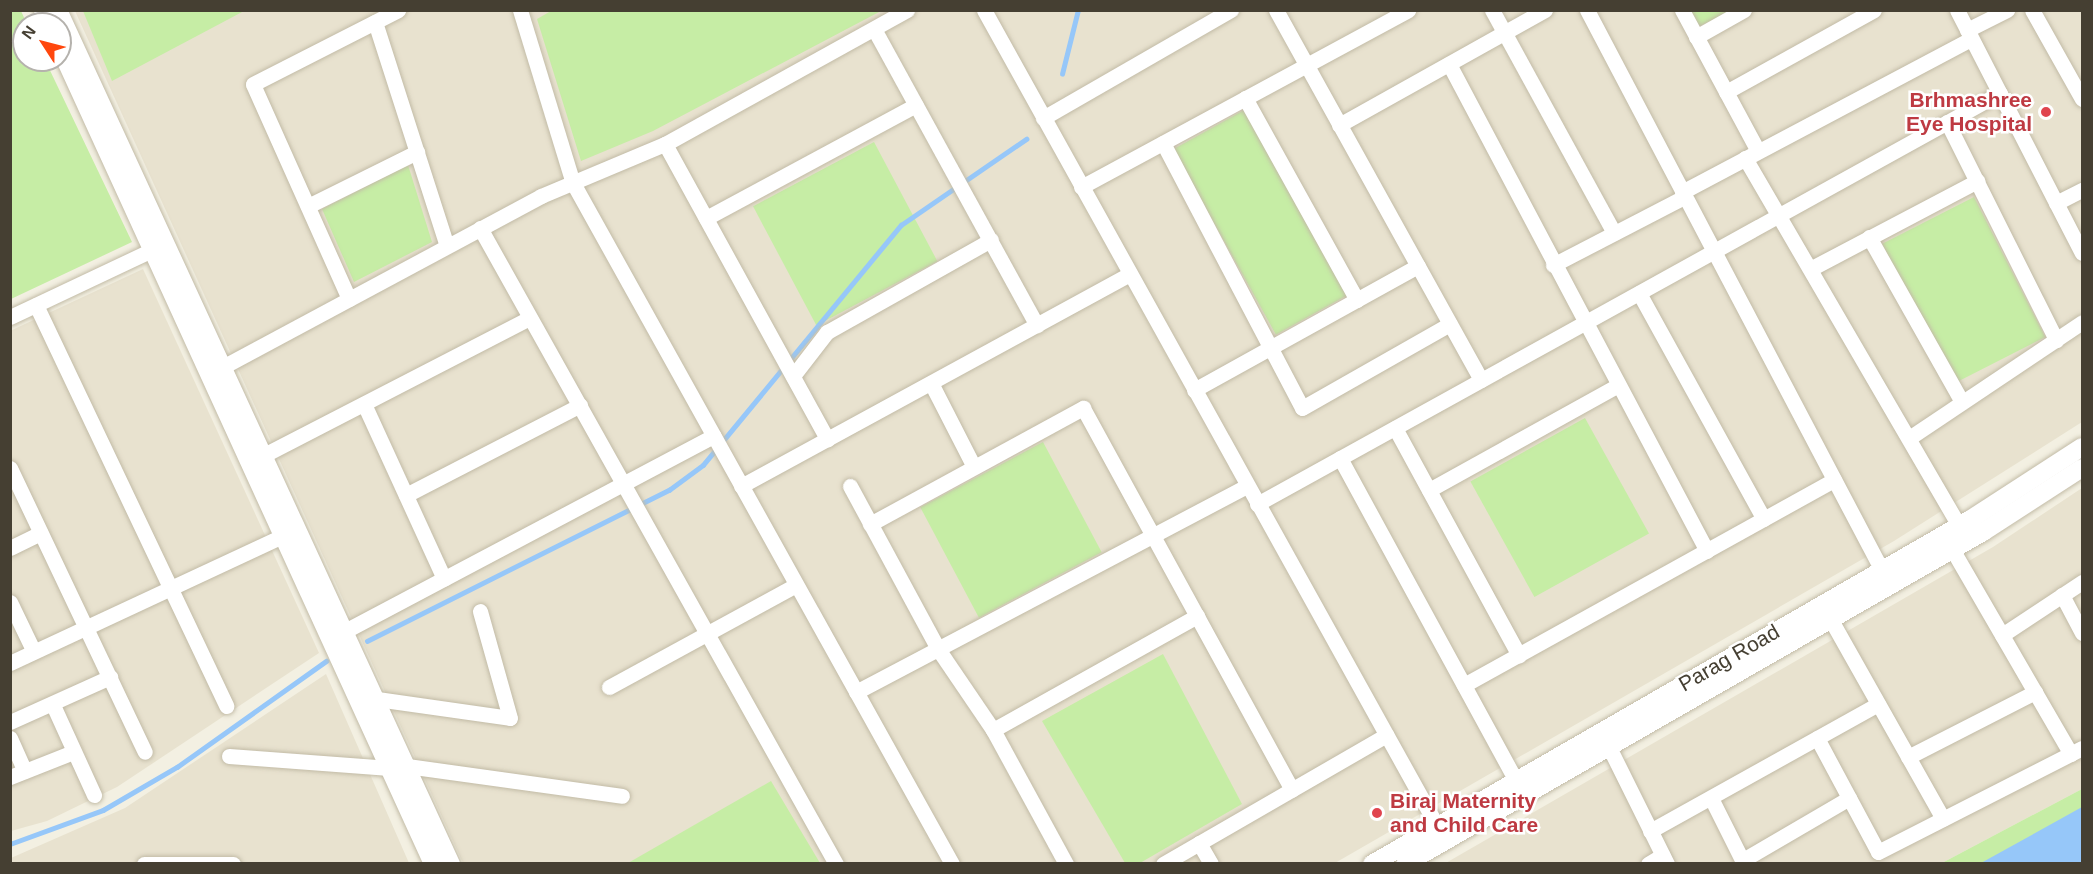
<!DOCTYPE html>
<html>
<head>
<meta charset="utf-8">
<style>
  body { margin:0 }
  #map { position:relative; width:2093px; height:874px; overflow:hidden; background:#f3f0e2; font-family:Helvetica,sans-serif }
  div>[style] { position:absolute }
  .residential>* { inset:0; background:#e8e2cf }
  .green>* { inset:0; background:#c6eda5; transform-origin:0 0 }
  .water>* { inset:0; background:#96c7f9 }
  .stream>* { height:4.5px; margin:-2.25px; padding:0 2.25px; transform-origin:2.25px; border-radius:2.25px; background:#96c7f9 }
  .roads { filter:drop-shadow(0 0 2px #c2bba6) drop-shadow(0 0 2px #c2bba6) }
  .minor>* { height:15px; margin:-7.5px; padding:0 7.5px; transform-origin:7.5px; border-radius:7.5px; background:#fff }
  .tertiary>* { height:18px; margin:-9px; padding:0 9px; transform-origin:9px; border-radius:9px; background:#fff }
  .dots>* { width:16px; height:16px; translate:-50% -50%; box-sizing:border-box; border:3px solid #fff; border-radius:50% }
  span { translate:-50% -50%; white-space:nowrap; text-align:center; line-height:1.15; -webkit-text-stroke:5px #fff; paint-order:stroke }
  .health-label { font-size:21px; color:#be3a42; font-weight:700 }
  .right { translate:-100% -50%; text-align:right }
  .left { translate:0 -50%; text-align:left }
  .street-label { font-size:21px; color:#453f32 }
  .frame { position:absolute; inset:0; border:12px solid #453f32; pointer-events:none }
  .north { position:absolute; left:12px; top:12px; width:60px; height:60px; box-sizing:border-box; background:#fff; border:2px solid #b5b2ad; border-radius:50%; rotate:306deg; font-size:16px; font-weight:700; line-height:24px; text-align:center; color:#453f32 }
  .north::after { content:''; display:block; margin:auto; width:21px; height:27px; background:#ff470d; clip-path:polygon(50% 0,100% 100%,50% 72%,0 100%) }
</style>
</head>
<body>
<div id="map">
  <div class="residential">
    <div style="clip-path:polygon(75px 11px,2082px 11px,2082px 422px,1894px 541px,1335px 863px,463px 863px)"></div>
    <div style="clip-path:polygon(143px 269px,319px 653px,117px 787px,47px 821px,11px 831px,10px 331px)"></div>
    <div style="clip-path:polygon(2082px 488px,2082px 789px,1942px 863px,1444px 864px,1993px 547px)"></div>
    <div style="clip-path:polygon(326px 674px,409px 863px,11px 864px,11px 858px,125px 808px)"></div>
  </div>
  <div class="green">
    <div style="clip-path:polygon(10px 11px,21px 11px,27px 24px,24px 60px,45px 60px,132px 242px,11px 299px)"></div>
    <div style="clip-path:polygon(83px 11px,244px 11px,112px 81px)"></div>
    <div style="clip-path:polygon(551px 11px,551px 10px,881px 11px,653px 131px,581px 161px,537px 19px)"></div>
    <div style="clip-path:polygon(1689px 11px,1730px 11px,1698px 27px)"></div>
    <div style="left:1244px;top:110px;width:212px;height:81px;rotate:61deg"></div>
    <div style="left:874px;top:142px;width:135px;height:137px;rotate:62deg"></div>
    <div style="clip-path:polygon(408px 165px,432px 242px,354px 282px,322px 209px)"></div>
    <div style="left:1974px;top:197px;width:157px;height:103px;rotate:63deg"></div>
    <div style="left:1585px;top:418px;width:132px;height:131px;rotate:61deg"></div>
    <div style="left:1043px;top:442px;width:125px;height:139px;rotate:62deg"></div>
    <div style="clip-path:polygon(1163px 654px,1242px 804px,1140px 863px,1125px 863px,1042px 721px)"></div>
    <div style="clip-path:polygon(771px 781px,820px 863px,628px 863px)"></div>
    <div style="clip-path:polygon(2082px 789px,2082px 863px,1942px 863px)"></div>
  </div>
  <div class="water">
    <div style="clip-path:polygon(2082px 807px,2082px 863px,1981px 863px,2055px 822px)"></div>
  </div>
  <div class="stream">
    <div style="left:1062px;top:74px;width:66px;rotate:-76deg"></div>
    <div style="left:367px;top:641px;width:338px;rotate:-26.6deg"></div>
    <div style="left:669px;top:490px;width:42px;rotate:-36.3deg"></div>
    <div style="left:703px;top:465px;width:311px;rotate:-50.5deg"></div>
    <div style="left:901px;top:225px;width:152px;rotate:-34.5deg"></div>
    <div style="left:10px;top:844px;width:99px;rotate:-20.1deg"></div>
    <div style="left:103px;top:810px;width:86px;rotate:-30.2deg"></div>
    <div style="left:177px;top:767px;width:183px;rotate:-35.4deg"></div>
  </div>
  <div class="roads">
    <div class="minor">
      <div style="left:520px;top:10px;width:181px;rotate:73deg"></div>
      <div style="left:573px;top:183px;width:779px;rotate:60.9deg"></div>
      <div style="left:984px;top:10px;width:944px;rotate:60.96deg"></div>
      <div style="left:1276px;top:10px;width:423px;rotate:61deg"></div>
      <div style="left:1492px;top:10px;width:254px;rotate:61.3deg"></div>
      <div style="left:1587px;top:10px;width:644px;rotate:62.24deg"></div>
      <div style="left:1682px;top:10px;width:160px;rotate:61.7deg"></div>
      <div style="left:1957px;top:10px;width:273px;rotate:62.8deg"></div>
      <div style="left:2032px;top:10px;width:102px;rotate:60.7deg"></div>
      <div style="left:375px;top:22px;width:235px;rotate:72.2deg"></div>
      <div style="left:874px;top:29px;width:338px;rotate:61.2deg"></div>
      <div style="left:1967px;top:30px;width:45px;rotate:-26.6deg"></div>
      <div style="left:1696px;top:37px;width:55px;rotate:-29.4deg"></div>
      <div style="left:1449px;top:64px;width:551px;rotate:62.09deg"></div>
      <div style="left:1726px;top:92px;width:169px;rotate:-29deg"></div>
      <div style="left:1245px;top:98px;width:231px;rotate:61deg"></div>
      <div style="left:1043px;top:118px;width:217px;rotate:-29.9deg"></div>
      <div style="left:1947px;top:122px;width:244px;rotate:63.4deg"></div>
      <div style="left:1339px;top:125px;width:236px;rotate:-29.2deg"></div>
      <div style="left:1163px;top:143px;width:299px;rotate:62.3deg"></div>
      <div style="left:1302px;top:408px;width:170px;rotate:-29.6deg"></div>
      <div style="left:665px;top:144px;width:337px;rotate:61.2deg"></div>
      <div style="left:1745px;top:158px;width:426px;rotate:59.8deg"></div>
      <div style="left:1081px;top:187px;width:372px;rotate:-28.4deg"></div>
      <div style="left:1682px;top:192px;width:327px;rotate:-27.9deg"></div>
      <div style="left:2056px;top:203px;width:29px;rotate:-27deg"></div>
      <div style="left:308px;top:206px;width:122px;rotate:-26.4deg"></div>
      <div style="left:706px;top:218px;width:238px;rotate:-28.3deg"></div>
      <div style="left:480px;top:228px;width:729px;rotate:60.76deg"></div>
      <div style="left:1869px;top:237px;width:189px;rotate:60.6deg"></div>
      <div style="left:1553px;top:265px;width:148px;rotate:-27.4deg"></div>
      <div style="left:1812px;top:268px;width:187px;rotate:-27.8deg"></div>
      <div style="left:1639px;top:293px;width:258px;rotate:61.1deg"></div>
      <div style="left:349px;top:299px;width:235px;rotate:-114.1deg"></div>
      <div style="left:253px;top:84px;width:163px;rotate:-27deg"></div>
      <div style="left:36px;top:305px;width:444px;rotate:64.6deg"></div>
      <div style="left:10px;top:317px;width:168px;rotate:-25.3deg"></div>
      <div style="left:213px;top:372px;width:372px;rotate:-28.2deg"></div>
      <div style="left:541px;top:196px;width:134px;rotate:-22.8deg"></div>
      <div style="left:665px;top:144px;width:277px;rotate:-29deg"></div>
      <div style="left:793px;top:376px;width:56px;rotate:-52.3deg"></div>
      <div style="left:827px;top:332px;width:188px;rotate:-29.3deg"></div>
      <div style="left:931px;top:383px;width:94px;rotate:62.9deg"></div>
      <div style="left:1194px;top:390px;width:256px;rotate:-29deg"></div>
      <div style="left:364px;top:404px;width:192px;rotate:65.4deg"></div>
      <div style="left:1395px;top:428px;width:259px;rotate:61.4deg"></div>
      <div style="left:1909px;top:438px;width:208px;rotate:-33.8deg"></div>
      <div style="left:264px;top:455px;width:299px;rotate:-27.3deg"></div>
      <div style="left:1340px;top:458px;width:368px;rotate:61.4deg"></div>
      <div style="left:10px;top:468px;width:314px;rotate:64.6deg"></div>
      <div style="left:741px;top:486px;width:443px;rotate:-28.6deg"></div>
      <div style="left:850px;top:486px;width:185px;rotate:61.6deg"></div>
      <div style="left:938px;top:649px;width:98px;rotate:55.8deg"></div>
      <div style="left:993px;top:730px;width:153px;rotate:61.4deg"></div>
      <div style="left:1429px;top:490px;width:215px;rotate:-29deg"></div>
      <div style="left:406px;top:495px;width:196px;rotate:-27.3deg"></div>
      <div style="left:1257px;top:504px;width:849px;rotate:-28.95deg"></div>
      <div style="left:870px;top:524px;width:243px;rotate:-28.6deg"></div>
      <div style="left:1083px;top:408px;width:435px;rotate:61.3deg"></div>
      <div style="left:10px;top:548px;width:34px;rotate:-26deg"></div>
      <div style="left:1952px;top:549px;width:237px;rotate:59.9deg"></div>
      <div style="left:2062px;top:595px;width:43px;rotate:62.2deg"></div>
      <div style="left:10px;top:602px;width:55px;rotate:64.4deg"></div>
      <div style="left:1831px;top:620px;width:228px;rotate:60.6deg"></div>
      <div style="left:345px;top:631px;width:417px;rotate:-27.9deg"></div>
      <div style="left:2002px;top:635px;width:96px;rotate:-33.5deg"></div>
      <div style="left:10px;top:663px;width:312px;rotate:-25deg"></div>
      <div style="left:1464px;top:685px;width:423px;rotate:-29deg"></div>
      <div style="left:609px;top:687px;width:213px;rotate:-28.6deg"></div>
      <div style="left:856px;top:692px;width:442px;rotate:-27.8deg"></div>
      <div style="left:377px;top:699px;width:134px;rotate:8.1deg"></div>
      <div style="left:510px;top:718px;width:111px;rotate:-105.7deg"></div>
      <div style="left:53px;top:705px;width:99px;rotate:65.5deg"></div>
      <div style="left:10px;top:722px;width:110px;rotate:-24.2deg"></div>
      <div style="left:993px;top:730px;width:234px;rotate:-29.2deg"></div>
      <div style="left:10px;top:738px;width:36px;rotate:66deg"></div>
      <div style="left:1817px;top:738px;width:129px;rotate:61.8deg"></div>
      <div style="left:1878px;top:852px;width:229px;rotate:-27deg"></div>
      <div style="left:1609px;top:747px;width:131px;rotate:63.6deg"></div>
      <div style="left:229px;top:756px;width:161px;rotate:4.3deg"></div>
      <div style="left:1908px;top:757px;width:143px;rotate:-27.1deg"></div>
      <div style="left:407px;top:766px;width:217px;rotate:7.9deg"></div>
      <div style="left:10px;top:777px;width:68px;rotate:-21.6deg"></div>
      <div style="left:1711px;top:798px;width:74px;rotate:63.4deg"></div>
      <div style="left:1650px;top:831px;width:261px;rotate:-29.1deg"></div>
      <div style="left:1199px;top:843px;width:24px;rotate:60deg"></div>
      <div style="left:1743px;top:860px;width:123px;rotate:-30.3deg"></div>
      <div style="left:144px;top:864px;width:89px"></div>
      <div style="left:1163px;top:864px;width:258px;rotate:-30deg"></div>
      <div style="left:1648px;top:864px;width:17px;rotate:-31deg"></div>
    </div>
    <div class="tertiary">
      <div style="left:43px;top:10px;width:15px;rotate:67deg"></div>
      <div style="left:58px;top:10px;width:940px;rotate:65.29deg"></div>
      <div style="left:60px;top:48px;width:897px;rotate:65.43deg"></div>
      <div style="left:1372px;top:864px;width:691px;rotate:-29.94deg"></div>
      <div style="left:1971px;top:519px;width:132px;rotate:-33deg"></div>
      <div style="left:1405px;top:864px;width:667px;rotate:-29.87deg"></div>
      <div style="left:1983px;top:532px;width:118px;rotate:-32.9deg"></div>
    </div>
  </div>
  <div class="dots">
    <div style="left:2046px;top:112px;background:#e0444e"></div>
    <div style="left:1377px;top:813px;background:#e0444e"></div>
  </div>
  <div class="health-label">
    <span class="right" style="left:2032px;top:112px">Brhmashree<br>Eye Hospital</span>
    <span class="left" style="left:1390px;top:813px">Biraj Maternity<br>and Child Care</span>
  </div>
  <div class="street-label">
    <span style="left:1729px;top:658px;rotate:-30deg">Parag Road</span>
  </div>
  <div class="frame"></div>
  <div class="north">N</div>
</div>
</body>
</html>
